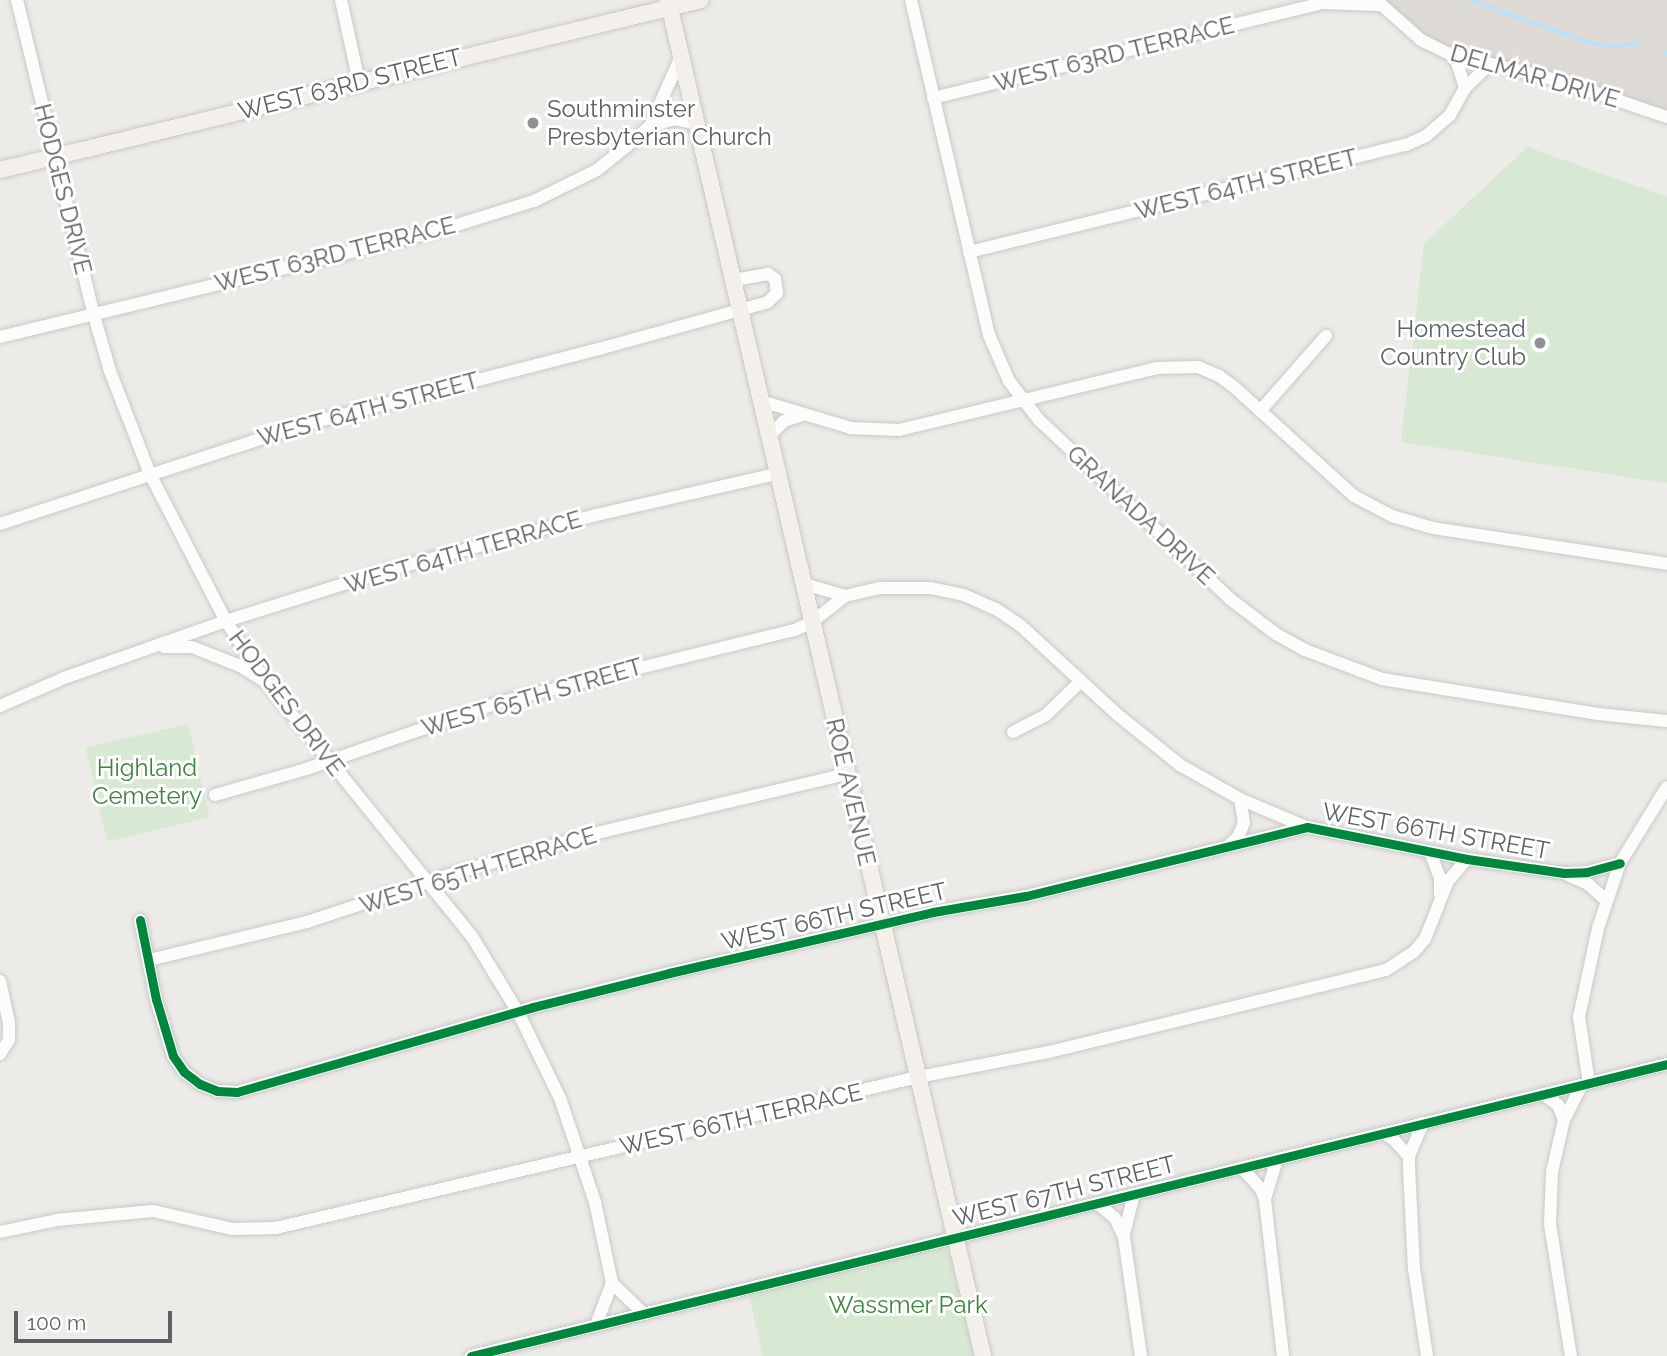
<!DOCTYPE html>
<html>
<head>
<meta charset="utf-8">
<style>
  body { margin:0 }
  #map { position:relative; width:1667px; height:1356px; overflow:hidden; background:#ecebe7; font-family:Raleway,sans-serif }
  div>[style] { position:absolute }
  .education>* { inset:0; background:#dedbd7 }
  .green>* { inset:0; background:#d7e8d3; transform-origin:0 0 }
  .stream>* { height:3.5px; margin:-1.75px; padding:0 1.75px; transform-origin:1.75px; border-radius:1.75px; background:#bce0f5 }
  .roads { filter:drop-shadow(0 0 2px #c9c9c9) drop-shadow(0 0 2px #c9c9c9) }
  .minor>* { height:12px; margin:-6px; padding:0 6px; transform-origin:6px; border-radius:6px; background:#fcfcfb }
  .major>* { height:16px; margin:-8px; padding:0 8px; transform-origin:8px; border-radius:8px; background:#f2f0e8 }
  .cycleway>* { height:9px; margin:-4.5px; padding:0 4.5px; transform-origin:4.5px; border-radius:4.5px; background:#00873e }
  .dots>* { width:19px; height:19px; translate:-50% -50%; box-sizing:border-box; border:4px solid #fff; border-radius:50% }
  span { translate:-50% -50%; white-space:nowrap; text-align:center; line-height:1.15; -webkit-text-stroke:6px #fff; paint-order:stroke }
  .street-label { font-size:24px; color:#5d6165 }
  .poi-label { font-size:24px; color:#5d6165 }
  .left { translate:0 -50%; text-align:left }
  .right { translate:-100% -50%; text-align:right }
  .park-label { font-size:24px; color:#3b863a }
  .scale { position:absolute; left:14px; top:1311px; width:158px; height:32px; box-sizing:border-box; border:4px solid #5d6165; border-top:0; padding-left:9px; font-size:21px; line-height:24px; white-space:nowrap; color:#5d6165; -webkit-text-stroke:5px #fff; paint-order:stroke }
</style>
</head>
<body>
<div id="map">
  <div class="education">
    <div style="clip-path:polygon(1381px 0,1667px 0,1667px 111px,1444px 48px,1420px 36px)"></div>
  </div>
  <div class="green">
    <div style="clip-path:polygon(1527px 147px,1667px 197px,1667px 483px,1401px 442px,1424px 244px)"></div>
    <div style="left:188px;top:724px;width:96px;height:105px;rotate:77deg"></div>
    <div style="clip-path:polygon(940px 1246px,949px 1252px,974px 1356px,763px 1356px,748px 1292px)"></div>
  </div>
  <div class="stream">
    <div style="left:1470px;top:0;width:124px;rotate:19.7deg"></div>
    <div style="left:1587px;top:42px;width:27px;rotate:10deg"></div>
    <div style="left:1614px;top:47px;width:27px;rotate:-10deg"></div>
    <div style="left:1665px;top:52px;width:2px;rotate:27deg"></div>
  </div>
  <div class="roads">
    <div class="minor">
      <div style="left:17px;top:0;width:321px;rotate:76.3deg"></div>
      <div style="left:93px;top:312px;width:61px;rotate:73.9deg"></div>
      <div style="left:110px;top:371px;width:110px;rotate:68.8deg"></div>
      <div style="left:150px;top:474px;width:165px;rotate:62.7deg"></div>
      <div style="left:226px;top:621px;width:72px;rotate:57deg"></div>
      <div style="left:265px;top:681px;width:327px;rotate:51deg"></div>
      <div style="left:471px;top:935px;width:90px;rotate:58.6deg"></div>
      <div style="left:518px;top:1012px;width:96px;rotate:64deg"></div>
      <div style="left:560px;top:1098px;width:110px;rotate:71.4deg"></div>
      <div style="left:595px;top:1202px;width:83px;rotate:78.1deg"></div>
      <div style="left:612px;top:1283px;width:45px;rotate:110.9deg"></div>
      <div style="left:341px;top:0;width:84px;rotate:77.6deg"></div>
      <div style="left:911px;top:0;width:344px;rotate:76.9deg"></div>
      <div style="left:989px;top:335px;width:50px;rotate:66.5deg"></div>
      <div style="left:1009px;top:381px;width:49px;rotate:52.4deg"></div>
      <div style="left:1039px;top:420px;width:262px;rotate:43.1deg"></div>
      <div style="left:1230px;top:599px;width:58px;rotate:37.3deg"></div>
      <div style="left:1276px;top:634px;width:33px;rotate:29deg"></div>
      <div style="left:1305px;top:650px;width:82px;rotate:20.6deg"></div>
      <div style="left:1382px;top:679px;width:219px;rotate:9.2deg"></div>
      <div style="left:1598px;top:714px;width:69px;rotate:5.8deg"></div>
      <div style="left:1376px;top:0;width:60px;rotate:41.6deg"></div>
      <div style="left:1421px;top:40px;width:32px;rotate:26deg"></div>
      <div style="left:1450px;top:54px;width:114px;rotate:13.7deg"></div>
      <div style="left:1561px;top:81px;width:112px;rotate:18.8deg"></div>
      <div style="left:1450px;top:54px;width:11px;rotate:52deg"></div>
      <div style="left:1457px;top:63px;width:26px;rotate:72deg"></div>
      <div style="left:933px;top:98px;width:401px;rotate:-13.7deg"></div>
      <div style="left:1323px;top:3px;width:55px;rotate:2.1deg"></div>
      <div style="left:650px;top:126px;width:25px;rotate:-16deg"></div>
      <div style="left:674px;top:119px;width:21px;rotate:11deg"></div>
      <div style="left:969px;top:252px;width:450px;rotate:-13.8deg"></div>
      <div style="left:1406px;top:145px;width:22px;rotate:-24deg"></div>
      <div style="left:1426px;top:136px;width:32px;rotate:-41deg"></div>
      <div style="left:1450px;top:115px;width:31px;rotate:-61deg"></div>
      <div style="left:1465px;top:88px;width:35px;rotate:-44deg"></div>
      <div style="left:0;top:337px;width:443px;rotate:-13.6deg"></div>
      <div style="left:431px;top:233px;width:108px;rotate:-17.3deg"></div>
      <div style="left:534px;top:201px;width:70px;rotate:-26.2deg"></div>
      <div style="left:597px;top:170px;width:53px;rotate:-38.8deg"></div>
      <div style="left:638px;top:137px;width:16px;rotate:-43deg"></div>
      <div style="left:650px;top:126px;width:73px;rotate:-65.9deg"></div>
      <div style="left:761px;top:401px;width:94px;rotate:16.7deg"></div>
      <div style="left:851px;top:428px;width:48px;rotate:2.4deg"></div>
      <div style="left:899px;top:430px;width:265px;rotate:-13.5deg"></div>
      <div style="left:1157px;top:368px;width:41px;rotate:-1.4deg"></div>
      <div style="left:1198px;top:367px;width:23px;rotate:23deg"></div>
      <div style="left:1219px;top:376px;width:17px;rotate:36deg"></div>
      <div style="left:1233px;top:386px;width:164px;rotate:42.3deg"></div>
      <div style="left:1354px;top:496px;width:43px;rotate:27.8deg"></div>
      <div style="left:1392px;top:516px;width:43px;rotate:16.3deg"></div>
      <div style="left:1433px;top:528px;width:237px;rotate:8.7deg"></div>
      <div style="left:1260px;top:411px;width:100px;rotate:-48.7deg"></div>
      <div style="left:769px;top:436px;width:21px;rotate:-45deg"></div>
      <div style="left:784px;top:421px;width:20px;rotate:-18deg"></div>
      <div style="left:0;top:524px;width:315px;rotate:-18.1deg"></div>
      <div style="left:299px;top:426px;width:310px;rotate:-14.4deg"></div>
      <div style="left:599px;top:349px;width:175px;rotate:-15.5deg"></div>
      <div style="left:768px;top:302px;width:13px;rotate:-45deg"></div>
      <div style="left:777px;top:293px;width:14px;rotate:-98deg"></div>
      <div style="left:775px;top:279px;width:9px;rotate:-144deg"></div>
      <div style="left:768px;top:274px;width:36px;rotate:170deg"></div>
      <div style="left:804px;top:584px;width:43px;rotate:16.3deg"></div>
      <div style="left:845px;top:596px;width:37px;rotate:-13deg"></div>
      <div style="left:881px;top:588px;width:50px"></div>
      <div style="left:931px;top:588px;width:34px;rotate:12deg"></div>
      <div style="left:964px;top:595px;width:35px;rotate:24deg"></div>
      <div style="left:996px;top:609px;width:29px;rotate:34deg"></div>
      <div style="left:1020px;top:625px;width:133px;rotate:42.6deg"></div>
      <div style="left:1118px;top:715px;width:80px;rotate:38.9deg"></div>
      <div style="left:1180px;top:765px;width:69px;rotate:29.5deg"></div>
      <div style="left:1240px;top:799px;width:72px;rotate:23deg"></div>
      <div style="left:164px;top:647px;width:28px"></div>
      <div style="left:192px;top:647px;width:52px;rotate:21.6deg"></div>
      <div style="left:240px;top:666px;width:25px;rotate:32deg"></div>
      <div style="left:0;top:706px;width:70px;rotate:-23.6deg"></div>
      <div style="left:64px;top:678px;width:172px;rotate:-19.4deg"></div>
      <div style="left:226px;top:621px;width:171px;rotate:-17.4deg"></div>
      <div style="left:389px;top:570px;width:214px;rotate:-14.9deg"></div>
      <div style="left:596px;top:515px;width:186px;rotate:-12.8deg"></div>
      <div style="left:1013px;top:732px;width:37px;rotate:-27deg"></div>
      <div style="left:1046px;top:715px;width:49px;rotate:-44.2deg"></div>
      <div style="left:215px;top:795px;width:95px;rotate:-15.9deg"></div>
      <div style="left:306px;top:769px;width:206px;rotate:-19deg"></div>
      <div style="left:501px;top:702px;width:303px;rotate:-13.8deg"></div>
      <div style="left:795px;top:630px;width:19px;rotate:-25deg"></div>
      <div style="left:812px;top:622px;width:42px;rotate:-38.2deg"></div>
      <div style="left:1228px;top:846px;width:13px;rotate:-42deg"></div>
      <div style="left:1238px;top:837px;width:15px;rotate:-67deg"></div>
      <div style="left:1244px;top:823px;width:24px;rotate:-99deg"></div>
      <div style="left:1430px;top:852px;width:28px;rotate:69deg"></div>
      <div style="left:1440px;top:878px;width:16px;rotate:90deg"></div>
      <div style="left:1568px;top:875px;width:22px;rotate:24deg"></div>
      <div style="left:1588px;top:884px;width:25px;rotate:42deg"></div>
      <div style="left:140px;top:920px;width:81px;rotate:78.6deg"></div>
      <div style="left:156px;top:999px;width:59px;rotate:73.4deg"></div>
      <div style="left:173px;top:1056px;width:19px;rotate:55deg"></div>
      <div style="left:184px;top:1072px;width:20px;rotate:37deg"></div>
      <div style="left:200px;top:1084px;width:18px;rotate:22deg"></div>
      <div style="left:217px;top:1091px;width:20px;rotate:3deg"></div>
      <div style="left:237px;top:1092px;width:308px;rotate:-16deg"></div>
      <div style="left:533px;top:1007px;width:140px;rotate:-14deg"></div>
      <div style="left:669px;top:973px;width:271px;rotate:-13deg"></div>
      <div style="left:933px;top:912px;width:94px;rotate:-9.8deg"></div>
      <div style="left:1026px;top:896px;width:289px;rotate:-13.8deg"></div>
      <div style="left:1307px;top:827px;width:163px;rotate:11.3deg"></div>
      <div style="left:1467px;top:859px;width:98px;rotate:8.2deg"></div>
      <div style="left:1564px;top:873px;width:23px;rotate:-2deg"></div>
      <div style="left:1587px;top:872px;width:34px;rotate:-15deg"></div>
      <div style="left:149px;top:960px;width:163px;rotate:-13.5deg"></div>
      <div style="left:307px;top:922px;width:156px;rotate:-18.3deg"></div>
      <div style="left:455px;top:873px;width:148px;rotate:-15.7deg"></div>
      <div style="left:597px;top:833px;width:257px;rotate:-13.3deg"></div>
      <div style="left:0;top:981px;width:43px;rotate:77.9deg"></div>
      <div style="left:9px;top:1023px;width:17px;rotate:90deg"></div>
      <div style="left:9px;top:1040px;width:17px;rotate:123deg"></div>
      <div style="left:1589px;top:1083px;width:67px;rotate:-98.6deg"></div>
      <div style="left:1579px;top:1017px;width:91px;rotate:-77.9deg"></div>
      <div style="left:1598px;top:928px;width:69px;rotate:-71.3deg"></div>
      <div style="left:1620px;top:863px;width:89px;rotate:-58.3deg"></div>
      <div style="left:1543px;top:1094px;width:19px;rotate:36deg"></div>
      <div style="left:1558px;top:1105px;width:16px;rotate:68deg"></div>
      <div style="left:1564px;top:1120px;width:53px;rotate:103deg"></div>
      <div style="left:1552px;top:1172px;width:52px;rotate:92.2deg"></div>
      <div style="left:1550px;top:1224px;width:134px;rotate:81deg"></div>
      <div style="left:1564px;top:1120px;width:39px;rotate:-63deg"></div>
      <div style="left:1423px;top:1123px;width:36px;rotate:113deg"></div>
      <div style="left:1409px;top:1156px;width:11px;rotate:90deg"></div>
      <div style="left:1409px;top:1167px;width:101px;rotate:87.2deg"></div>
      <div style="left:1414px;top:1268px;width:89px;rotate:81.6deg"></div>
      <div style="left:1383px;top:1133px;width:12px;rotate:31deg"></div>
      <div style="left:1393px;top:1139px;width:23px;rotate:47deg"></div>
      <div style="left:1242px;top:1168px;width:28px;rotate:48deg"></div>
      <div style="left:1261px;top:1189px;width:12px;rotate:70deg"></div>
      <div style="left:1265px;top:1200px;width:157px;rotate:83.4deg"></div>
      <div style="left:1265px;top:1199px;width:42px;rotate:-73.3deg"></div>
      <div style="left:1097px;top:1203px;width:23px;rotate:40deg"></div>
      <div style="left:1115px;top:1218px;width:21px;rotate:65deg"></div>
      <div style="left:1124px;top:1237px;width:120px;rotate:81.9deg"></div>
      <div style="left:0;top:1232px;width:58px;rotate:-11.9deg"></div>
      <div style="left:57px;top:1220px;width:96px;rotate:-5.4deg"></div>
      <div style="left:153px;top:1211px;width:82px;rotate:12.7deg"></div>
      <div style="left:233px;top:1229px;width:43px;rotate:-1.3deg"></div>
      <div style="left:276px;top:1228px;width:660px;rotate:-13.24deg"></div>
      <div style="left:918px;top:1077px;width:133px;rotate:-10.8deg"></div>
      <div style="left:1049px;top:1052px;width:347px;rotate:-13.7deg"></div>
      <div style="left:1386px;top:970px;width:33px;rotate:-33deg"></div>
      <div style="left:1414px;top:952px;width:17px;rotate:-50deg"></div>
      <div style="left:1425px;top:939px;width:62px;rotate:-68.4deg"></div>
      <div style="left:1448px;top:881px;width:29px;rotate:-49deg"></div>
      <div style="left:1124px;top:1234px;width:41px;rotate:-76deg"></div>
      <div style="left:612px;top:1283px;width:45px;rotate:44.1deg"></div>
      <div style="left:471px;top:1356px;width:1231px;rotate:-13.72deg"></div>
    </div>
    <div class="major">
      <div style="left:668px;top:0;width:1392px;rotate:76.92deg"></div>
      <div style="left:0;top:170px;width:721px;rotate:-13.63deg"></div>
    </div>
  </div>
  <div class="cycleway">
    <div style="left:140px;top:920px;width:81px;rotate:78.6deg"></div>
    <div style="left:156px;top:999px;width:59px;rotate:73.4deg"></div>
    <div style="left:173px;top:1056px;width:19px;rotate:55deg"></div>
    <div style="left:184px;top:1072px;width:20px;rotate:37deg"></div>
    <div style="left:200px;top:1084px;width:18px;rotate:22deg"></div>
    <div style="left:217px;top:1091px;width:20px;rotate:3deg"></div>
    <div style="left:237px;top:1092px;width:308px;rotate:-16deg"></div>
    <div style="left:533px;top:1007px;width:140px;rotate:-14deg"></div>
    <div style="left:669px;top:973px;width:271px;rotate:-13deg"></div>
    <div style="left:933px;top:912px;width:94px;rotate:-9.8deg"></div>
    <div style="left:1026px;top:896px;width:289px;rotate:-13.8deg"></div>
    <div style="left:1307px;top:827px;width:163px;rotate:11.3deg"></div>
    <div style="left:1467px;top:859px;width:98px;rotate:8.2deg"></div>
    <div style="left:1564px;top:873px;width:23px;rotate:-2deg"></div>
    <div style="left:1587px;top:872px;width:34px;rotate:-15deg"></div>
    <div style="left:471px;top:1356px;width:1231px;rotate:-13.72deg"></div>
  </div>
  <div class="dots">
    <div style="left:533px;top:123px;background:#8f9192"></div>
    <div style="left:1540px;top:343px;background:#8f9192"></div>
  </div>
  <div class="street-label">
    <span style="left:1114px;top:54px;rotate:-14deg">WEST 63RD TERRACE</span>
    <span style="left:1535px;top:76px;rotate:16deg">DELMAR DRIVE</span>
    <span style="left:350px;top:84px;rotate:-14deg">WEST 63RD STREET</span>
    <span style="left:1246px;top:184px;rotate:-14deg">WEST 64TH STREET</span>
    <span style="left:63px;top:189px;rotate:76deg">HODGES DRIVE</span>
    <span style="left:335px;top:254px;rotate:-14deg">WEST 63RD TERRACE</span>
    <span style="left:368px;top:409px;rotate:-15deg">WEST 64TH STREET</span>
    <span style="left:1141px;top:515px;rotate:43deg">GRANADA DRIVE</span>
    <span style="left:463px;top:552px;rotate:-16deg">WEST 64TH TERRACE</span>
    <span style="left:532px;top:697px;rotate:-16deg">WEST 65TH STREET</span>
    <span style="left:287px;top:703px;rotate:53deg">HODGES DRIVE</span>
    <span style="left:851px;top:792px;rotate:77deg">ROE AVENUE</span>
    <span style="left:1436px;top:831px;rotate:10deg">WEST 66TH STREET</span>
    <span style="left:478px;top:870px;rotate:-17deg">WEST 65TH TERRACE</span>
    <span style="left:834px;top:916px;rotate:-13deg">WEST 66TH STREET</span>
    <span style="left:741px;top:1119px;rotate:-13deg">WEST 66TH TERRACE</span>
    <span style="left:1064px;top:1191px;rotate:-14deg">WEST 67TH STREET</span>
  </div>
  <div class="poi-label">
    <span class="left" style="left:547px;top:123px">Southminster<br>Presbyterian Church</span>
    <span class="right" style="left:1526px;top:343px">Homestead<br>Country Club</span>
  </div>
  <div class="park-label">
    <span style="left:147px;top:782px">Highland<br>Cemetery</span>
    <span style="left:908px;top:1305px">Wassmer Park</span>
  </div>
  <div class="scale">100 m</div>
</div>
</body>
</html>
